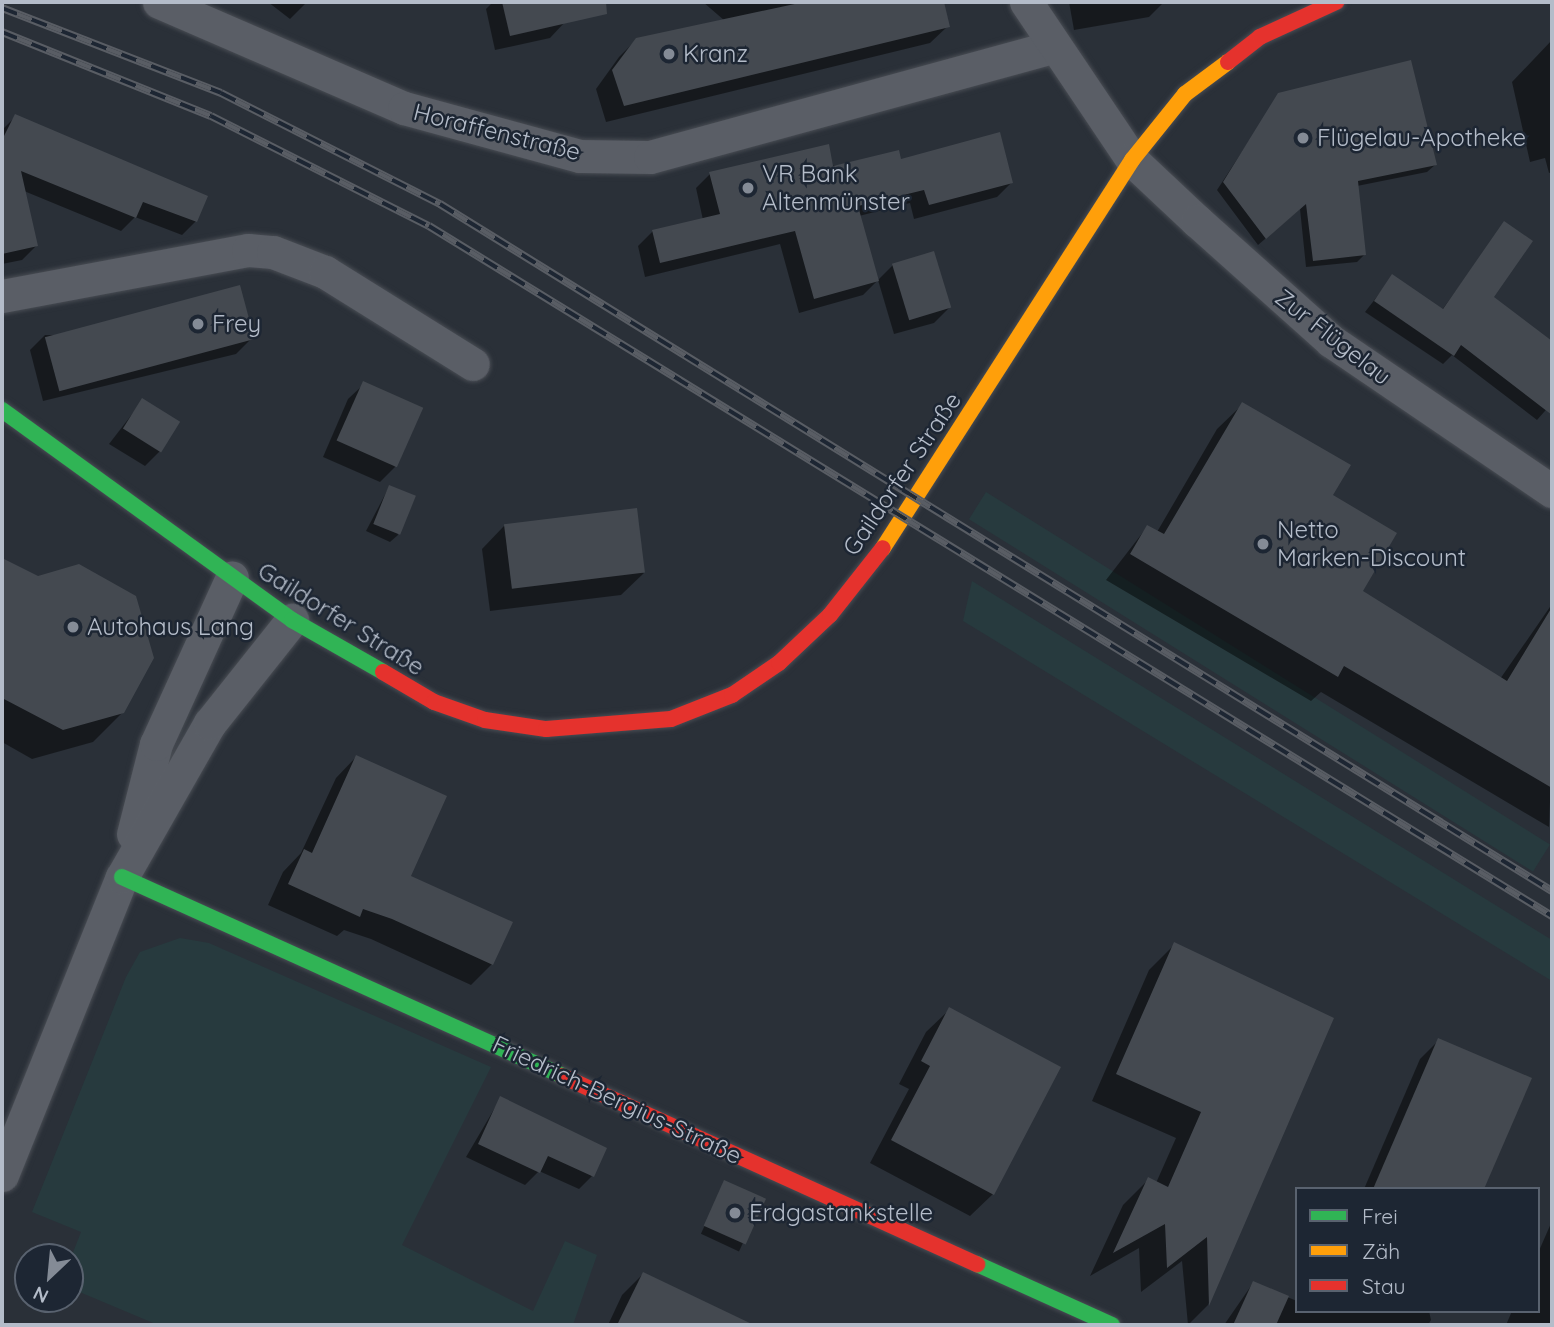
<!DOCTYPE html>
<html>
<head>
<meta charset="utf-8">
<style>
  body { margin:0 }
  #map { position:relative; width:1554px; height:1327px; overflow:hidden; background:#2a3038; font-family:Quicksand,sans-serif }
  div>[style] { position:absolute }
  .green>* { inset:0; background:#273a3e; transform-origin:0 0 }
  .shadow>* { inset:0; background:#0007; transform-origin:0 0 }
  .building>* { inset:0; background:#444950; transform-origin:0 0 }
  .roads { filter:drop-shadow(0 0 2px #484c53) drop-shadow(0 0 2px #484c53) }
  .street>* { height:33px; margin:-16.5px; padding:0 16.5px; transform-origin:16.5px; border-radius:16.5px; background:#5a5e66 }
  .fast>* { height:16px; margin:-8px; padding:0 8px; transform-origin:8px; border-radius:8px; background:#30b455 }
  .slow>* { height:16px; margin:-8px; padding:0 8px; transform-origin:8px; border-radius:8px; background:#ff9f0a }
  .jam>* { height:16px; margin:-8px; padding:0 8px; transform-origin:8px; border-radius:8px; background:#e5322d }
  .rail>* { height:8px; margin-top:-4px; transform-origin:0; background:repeating-linear-gradient(90deg,#1d2633 0 16px,#595d64 0 32px); box-sizing:border-box; border-block:2px solid #595d64 }
  .dots>* { width:19px; height:19px; translate:-50% -50%; box-sizing:border-box; border:4px solid #1d2633; border-radius:50% }
  span { translate:-50% -50%; white-space:nowrap; text-align:center; line-height:1.15; -webkit-text-stroke:5px #1d2633; paint-order:stroke }
  .poi-label { font-size:24px; color:#b4bcc9 }
  .left { translate:0 -50%; text-align:left }
  .street-label { font-size:24px; color:#b4bcc9 }
  .frame { position:absolute; inset:0; border:4px solid #b4bcc9; pointer-events:none }
  .legend { position:absolute; left:1295px; top:1187px; width:245px; height:126px; box-sizing:border-box; background:#1d2633; border:2px solid #59626f; margin:0; padding:9px 12px; list-style:none; font-size:21px; color:#b4bcc9 }
  .legend li { display:flex; align-items:center; gap:14px; height:35px }
  .legend b { width:35px; border:2px solid #59626f }
  .north { position:absolute; left:14px; top:1243px; width:70px; height:70px; box-sizing:border-box; background:#1d2633; border:2px solid #59626f; border-radius:50%; rotate:206deg; font-size:19px; font-weight:700; line-height:28px; text-align:center; color:#b4bcc9 }
  .north::after { content:''; display:block; margin:auto; width:24px; height:32px; background:#848b96; clip-path:polygon(50% 0,100% 100%,50% 72%,0 100%) }
</style>
</head>
<body>
<div id="map">
  <div class="green">
    <div style="left:986px;top:492px;width:665px;height:32px;rotate:32deg"></div>
    <div style="clip-path:polygon(972px 581px,1552px 940px,1552px 981px,963px 621px)"></div>
    <div style="clip-path:polygon(180px 938px,209px 943px,491px 1067px,402px 1245px,533px 1311px,565px 1241px,597px 1255px,573px 1325px,158px 1325px,70px 1288px,70px 1260px,81px 1232px,32px 1212px,126px 977px,140px 952px)"></div>
  </div>
  <div class="shadow">
    <div style="clip-path:polygon(268px 2px,307px 2px,290px 19px)"></div>
    <div style="clip-path:polygon(493px 2px,561px 2px,565px 22px,550px 38px,495px 50px,486px 9px)"></div>
    <div style="clip-path:polygon(703px 2px,942px 2px,948px 26px,930px 43px,606px 122px,596px 89px,619px 57px,637px 39px,725px 21px)"></div>
    <div style="clip-path:polygon(1069px 2px,1164px 2px,1149px 17px,1074px 30px)"></div>
    <div style="clip-path:polygon(1552px 40px,1552px 172px,1549px 173px,1545px 158px,1530px 162px,1512px 82px)"></div>
    <div style="clip-path:polygon(1279px 95px,1435px 165px,1427px 172px,1357px 186px,1364px 255px,1357px 262px,1306px 267px,1300px 209px,1258px 245px,1217px 190px)"></div>
    <div style="clip-path:polygon(16px 116px,196px 221px,182px 235px,135px 217px,121px 231px,24px 191px,36px 246px,22px 260px,2px 264px,2px 130px)"></div>
    <div style="clip-path:polygon(900px 161px,1011px 183px,997px 197px,914px 219px,910px 203px,859px 216px,877px 281px,863px 295px,799px 313px,780px 244px,645px 277px,638px 246px,653px 231px,703px 220px,696px 188px,710px 174px)"></div>
    <div style="clip-path:polygon(1505px 223px,1492px 297px,1552px 344px,1552px 403px,1537px 420px,1452px 355px,1443px 364px,1365px 312px,1393px 276px,1442px 310px)"></div>
    <div style="clip-path:polygon(893px 265px,949px 308px,934px 323px,894px 334px,878px 280px)"></div>
    <div style="clip-path:polygon(45px 335px,252px 338px,236px 354px,43px 401px,30px 350px)"></div>
    <div style="clip-path:polygon(364px 384px,395px 467px,380px 482px,323px 457px,348px 399px)"></div>
    <div style="clip-path:polygon(143px 400px,160px 451px,145px 466px,109px 444px)"></div>
    <div style="clip-path:polygon(1243px 404px,1331px 496px,1361px 591px,1500px 679px,1552px 604px,1552px 731px,1542px 746px,1552px 753px,1549px 827px,1321px 692px,1311px 701px,1106px 580px,1147px 527px,1157px 532px,1217px 429px)"></div>
    <div style="clip-path:polygon(389px 487px,398px 535px,390px 542px,366px 531px)"></div>
    <div style="clip-path:polygon(504px 526px,644px 573px,621px 595px,490px 611px,482px 549px)"></div>
    <div style="clip-path:polygon(2px 560px,38px 578px,123px 712px,93px 742px,32px 759px,2px 742px)"></div>
    <div style="clip-path:polygon(356px 757px,409px 877px,492px 964px,471px 985px,371px 939px,344px 930px,337px 936px,268px 905px,283px 872px,301px 853px,336px 778px)"></div>
    <div style="clip-path:polygon(1175px 944px,1332px 1018px,1208px 1305px,1188px 1325px,1182px 1261px,1141px 1292px,1139px 1248px,1090px 1276px,1123px 1205px,1149px 1179px,1156px 1183px,1176px 1138px,1092px 1101px,1149px 970px)"></div>
    <div style="clip-path:polygon(949px 1010px,993px 1194px,970px 1216px,870px 1163px,909px 1089px,899px 1084px,926px 1032px)"></div>
    <div style="clip-path:polygon(1439px 1040px,1482px 1189px,1364px 1189px,1420px 1059px)"></div>
    <div style="clip-path:polygon(500px 1099px,592px 1176px,579px 1189px,539px 1171px,525px 1185px,466px 1157px)"></div>
    <div style="left:725px;top:1182px;width:42px;height:57px;rotate:25deg"></div>
    <div style="clip-path:polygon(1552px 1221px,1552px 1325px,1506px 1325px,1512px 1311px,1538px 1311px,1538px 1253px)"></div>
    <div style="clip-path:polygon(643px 1274px,746px 1323px,745px 1325px,608px 1325px,622px 1295px)"></div>
    <div style="clip-path:polygon(1253px 1283px,1297px 1301px,1297px 1311px,1429px 1311px,1431px 1320px,1428px 1325px,1224px 1325px)"></div>
  </div>
  <div class="building">
    <div style="clip-path:polygon(502px 2px,606px 2px,607px 14px,510px 36px)"></div>
    <div style="clip-path:polygon(804px 2px,944px 2px,950px 27px,624px 106px,612px 70px,636px 38px)"></div>
    <div style="clip-path:polygon(1411px 60px,1437px 165px,1358px 181px,1366px 255px,1313px 261px,1306px 204px,1266px 239px,1223px 182px,1278px 93px)"></div>
    <div style="clip-path:polygon(15px 114px,208px 196px,197px 222px,143px 202px,136px 218px,21px 171px,38px 246px,2px 254px,2px 140px)"></div>
    <div style="clip-path:polygon(1000px 132px,1013px 183px,929px 205px,924px 190px,858px 206px,879px 281px,814px 299px,795px 231px,660px 263px,652px 230px,720px 214px,709px 172px,829px 144px,833px 166px,899px 150px,901px 159px)"></div>
    <div style="clip-path:polygon(1504px 221px,1533px 241px,1494px 297px,1552px 341px,1552px 415px,1461px 345px,1454px 356px,1374px 301px,1392px 274px,1443px 309px)"></div>
    <div style="left:934px;top:251px;width:59px;height:44px;rotate:73deg"></div>
    <div style="left:240px;top:285px;width:56px;height:202px;rotate:75deg"></div>
    <div style="left:363px;top:381px;width:66px;height:65px;rotate:24deg"></div>
    <div style="left:142px;top:398px;width:45px;height:36px;rotate:32deg"></div>
    <div style="clip-path:polygon(1242px 402px,1351px 465px,1333px 495px,1397px 533px,1363px 591px,1507px 681px,1552px 607px,1552px 788px,1344px 666px,1338px 677px,1130px 554px,1147px 525px,1164px 534px)"></div>
    <div style="left:389px;top:485px;width:29px;height:42px;rotate:22deg"></div>
    <div style="left:637px;top:508px;width:65px;height:134px;rotate:83deg"></div>
    <div style="clip-path:polygon(2px 558px,38px 576px,79px 564px,136px 596px,154px 658px,124px 713px,63px 730px,2px 698px)"></div>
    <div style="clip-path:polygon(356px 755px,447px 796px,411px 876px,513px 922px,493px 965px,392px 919px,363px 909px,360px 917px,288px 884px,304px 849px,312px 853px)"></div>
    <div style="clip-path:polygon(1174px 942px,1334px 1018px,1209px 1306px,1207px 1237px,1167px 1268px,1165px 1224px,1113px 1253px,1148px 1177px,1168px 1187px,1201px 1112px,1116px 1074px)"></div>
    <div style="clip-path:polygon(949px 1007px,1061px 1067px,994px 1195px,891px 1140px,930px 1066px,921px 1061px)"></div>
    <div style="clip-path:polygon(1438px 1038px,1532px 1078px,1484px 1189px,1373px 1189px)"></div>
    <div style="clip-path:polygon(500px 1096px,607px 1148px,594px 1177px,548px 1156px,540px 1173px,478px 1144px)"></div>
    <div style="left:724px;top:1180px;width:46px;height:50px;rotate:24deg"></div>
    <div style="clip-path:polygon(643px 1272px,754px 1325px,617px 1325px)"></div>
    <div style="clip-path:polygon(1253px 1281px,1289px 1296px,1276px 1325px,1233px 1325px)"></div>
  </div>
  <div class="roads">
    <div class="street">
      <div style="left:159px;top:2px;width:267px;rotate:23.4deg"></div>
      <div style="left:404px;top:108px;width:182px;rotate:15.3deg"></div>
      <div style="left:580px;top:156px;width:70px;rotate:0.8deg"></div>
      <div style="left:650px;top:157px;width:417px;rotate:-15.3deg"></div>
      <div style="left:1026px;top:2px;width:190px;rotate:56.1deg"></div>
      <div style="left:1132px;top:160px;width:89px;rotate:43.2deg"></div>
      <div style="left:1197px;top:221px;width:180px;rotate:41.8deg"></div>
      <div style="left:1331px;top:341px;width:267px;rotate:34.2deg"></div>
      <div style="left:2px;top:296px;width:250px;rotate:-10.6deg"></div>
      <div style="left:248px;top:250px;width:25px;rotate:5deg"></div>
      <div style="left:273px;top:252px;width:56px;rotate:21deg"></div>
      <div style="left:325px;top:272px;width:174px;rotate:31.9deg"></div>
      <div style="left:133px;top:834px;width:93px;rotate:-75.7deg"></div>
      <div style="left:156px;top:744px;width:183px;rotate:-65.5deg"></div>
      <div style="left:2px;top:1175px;width:321px;rotate:-68.1deg"></div>
      <div style="left:122px;top:877px;width:177px;rotate:-60.3deg"></div>
      <div style="left:210px;top:723px;width:132px;rotate:-51.5deg"></div>
    </div>
    <div class="fast">
      <div style="left:2px;top:410px;width:358px;rotate:35.9deg"></div>
      <div style="left:292px;top:620px;width:105px;rotate:29.7deg"></div>
      <div style="left:122px;top:877px;width:483px;rotate:24.3deg"></div>
      <div style="left:977px;top:1264px;width:148px;rotate:24.3deg"></div>
    </div>
    <div class="slow">
      <div style="left:883px;top:548px;width:461px;rotate:-57.3deg"></div>
      <div style="left:1132px;top:160px;width:85px;rotate:-51.2deg"></div>
      <div style="left:1185px;top:94px;width:54px;rotate:-36.7deg"></div>
    </div>
    <div class="jam">
      <div style="left:1228px;top:62px;width:41px;rotate:-38deg"></div>
      <div style="left:1260px;top:37px;width:84px;rotate:-24.7deg"></div>
      <div style="left:383px;top:672px;width:59px;rotate:30.5deg"></div>
      <div style="left:434px;top:702px;width:54px;rotate:19.4deg"></div>
      <div style="left:485px;top:720px;width:62px;rotate:8.4deg"></div>
      <div style="left:546px;top:729px;width:125px;rotate:-4.6deg"></div>
      <div style="left:671px;top:719px;width:66px;rotate:-21.5deg"></div>
      <div style="left:732px;top:695px;width:57px;rotate:-34.2deg"></div>
      <div style="left:779px;top:663px;width:70px;rotate:-43.3deg"></div>
      <div style="left:830px;top:615px;width:85px;rotate:-51.7deg"></div>
      <div style="left:562px;top:1076px;width:456px;rotate:24.4deg"></div>
    </div>
  </div>
  <div class="rail">
    <div style="left:2px;top:8px;width:235px;rotate:21.2deg"></div>
    <div style="left:221px;top:93px;width:246px;rotate:26.9deg"></div>
    <div style="left:440px;top:204px;width:1307px;rotate:31.71deg"></div>
    <div style="left:2px;top:32px;width:225px;rotate:21.9deg"></div>
    <div style="left:211px;top:116px;width:244px;rotate:26.8deg"></div>
    <div style="left:429px;top:226px;width:1318px;rotate:31.57deg"></div>
  </div>
  <div class="dots">
    <div style="left:669px;top:54px;background:#848b96"></div>
    <div style="left:1303px;top:138px;background:#848b96"></div>
    <div style="left:748px;top:188px;background:#848b96"></div>
    <div style="left:198px;top:324px;background:#848b96"></div>
    <div style="left:1263px;top:544px;background:#848b96"></div>
    <div style="left:73px;top:627px;background:#848b96"></div>
    <div style="left:735px;top:1213px;background:#848b96"></div>
  </div>
  <div class="poi-label">
    <span class="left" style="left:683px;top:54px">Kranz</span>
    <span class="left" style="left:1317px;top:138px">Flügelau-Apotheke</span>
    <span class="left" style="left:762px;top:188px">VR Bank<br>Altenmünster</span>
    <span class="left" style="left:212px;top:324px">Frey</span>
    <span class="left" style="left:1277px;top:544px">Netto<br>Marken-Discount</span>
    <span class="left" style="left:87px;top:627px">Autohaus Lang</span>
    <span class="left" style="left:749px;top:1213px">Erdgastankstelle</span>
  </div>
  <div class="street-label">
    <span style="left:497px;top:132px;rotate:14deg">Horaffenstraße</span>
    <span style="left:1333px;top:337px;rotate:38deg">Zur Flügelau</span>
    <span style="left:902px;top:474px;rotate:-56deg">Gaildorfer Straße</span>
    <span style="left:341px;top:619px;rotate:32deg">Gaildorfer Straße</span>
    <span style="left:617px;top:1100px;rotate:25deg">Friedrich-Bergius-Straße</span>
  </div>
  <div class="frame"></div>
  <ul class="legend">
  <li><b style="height:9px;background:#30b455"></b>Frei</li>
  <li><b style="height:9px;background:#ff9f0a"></b>Zäh</li>
  <li><b style="height:9px;background:#e5322d"></b>Stau</li>
  </ul>
  <div class="north">N</div>
</div>
</body>
</html>
